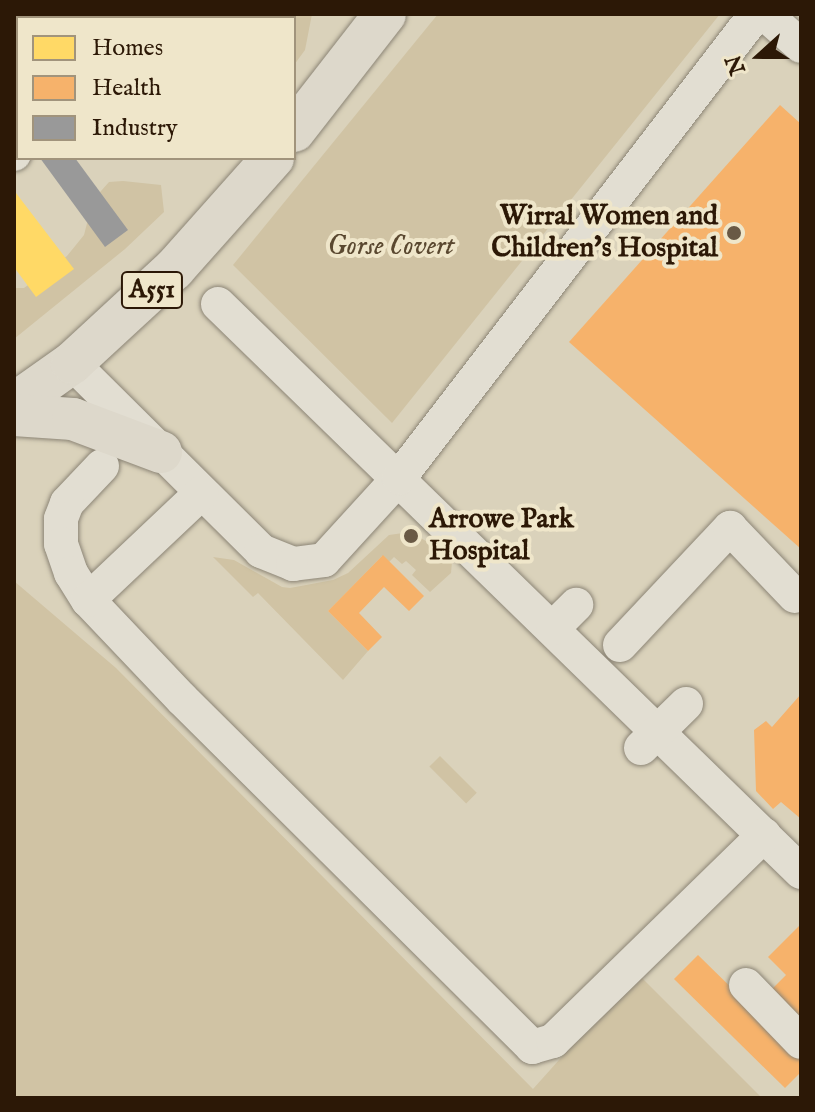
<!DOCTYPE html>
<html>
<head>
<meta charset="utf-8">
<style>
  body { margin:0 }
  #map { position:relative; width:815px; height:1112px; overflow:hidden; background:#dad2bb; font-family:"IM FELL English",serif }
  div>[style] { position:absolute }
  .green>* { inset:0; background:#d0c3a4; transform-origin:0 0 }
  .homes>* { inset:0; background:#ffd966 }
  .health>* { inset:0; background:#f6b26b }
  .industry>* { inset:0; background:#999 }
  .roads { filter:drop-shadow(0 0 2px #8c8576) drop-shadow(0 0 2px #8c8576) }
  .minor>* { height:34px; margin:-17px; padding:0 17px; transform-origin:17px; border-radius:17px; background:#e2ded2 }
  .major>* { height:42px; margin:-21px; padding:0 21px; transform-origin:21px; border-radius:21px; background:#ddd8cb }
  .dots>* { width:22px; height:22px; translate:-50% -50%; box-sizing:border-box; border:4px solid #efe6ca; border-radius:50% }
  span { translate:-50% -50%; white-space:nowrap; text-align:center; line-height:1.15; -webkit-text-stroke:8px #efe6ca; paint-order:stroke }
  .shield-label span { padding:2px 6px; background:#efe6ca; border:2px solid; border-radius:6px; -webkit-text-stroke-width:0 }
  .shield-label { font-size:26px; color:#2c1806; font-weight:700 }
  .poi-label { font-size:28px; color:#2c1806; font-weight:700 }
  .right { translate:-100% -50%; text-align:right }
  .left { translate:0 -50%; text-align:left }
  .park-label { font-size:28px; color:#5a4830; font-style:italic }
  .frame { position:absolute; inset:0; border:16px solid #2c1806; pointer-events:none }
  .legend { position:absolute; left:16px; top:16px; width:280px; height:144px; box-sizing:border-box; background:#efe6ca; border:2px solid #a1947c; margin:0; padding:10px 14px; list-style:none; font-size:24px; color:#2c1806 }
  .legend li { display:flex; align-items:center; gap:16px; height:40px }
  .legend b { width:40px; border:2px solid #a1947c }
  .north { position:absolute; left:719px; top:16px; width:80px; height:80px; -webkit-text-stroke:6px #efe6ca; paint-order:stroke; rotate:249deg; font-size:22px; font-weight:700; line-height:32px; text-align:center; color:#2c1806 }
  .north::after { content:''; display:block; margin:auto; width:28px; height:36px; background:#2c1806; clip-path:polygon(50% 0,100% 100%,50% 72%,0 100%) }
</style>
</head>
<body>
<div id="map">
  <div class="green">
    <div style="clip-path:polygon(263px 14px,312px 14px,305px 50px,294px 65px,294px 18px,260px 18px)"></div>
    <div style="clip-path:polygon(438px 14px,720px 14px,392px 423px,233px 265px)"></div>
    <div style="clip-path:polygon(123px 181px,161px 185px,164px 212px,125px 249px,14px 339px,14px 288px,24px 288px,67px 256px,84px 235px,93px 200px,109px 182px)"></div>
    <div style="clip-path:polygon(410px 532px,440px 549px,452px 562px,451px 573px,430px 592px,412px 575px,416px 570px,406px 561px,402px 564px,394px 557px,389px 562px,382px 556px,328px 611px,368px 651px,343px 680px,258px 593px,253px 597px,213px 557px,234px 560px,282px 587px,290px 588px,333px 580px,348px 573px,389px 535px)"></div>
    <div style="clip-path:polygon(14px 581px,116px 668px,533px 1089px,637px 973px,762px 1098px,14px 1098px)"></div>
    <div style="left:440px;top:756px;width:52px;height:15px;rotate:45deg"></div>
  </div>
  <div class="homes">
    <div style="clip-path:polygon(16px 193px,74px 269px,36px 297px,14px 267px)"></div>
  </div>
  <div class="health">
    <div style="clip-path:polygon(780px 105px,801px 124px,801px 549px,569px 342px)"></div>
    <div style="clip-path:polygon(383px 555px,424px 596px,409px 611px,384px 587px,359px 613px,382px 637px,368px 651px,328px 611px)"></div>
    <div style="clip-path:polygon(801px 694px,801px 819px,781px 802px,773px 809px,756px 791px,754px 730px,766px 721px,772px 727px)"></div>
    <div style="clip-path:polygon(801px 924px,801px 1019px,772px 989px,786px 975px,768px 957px)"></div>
    <div style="clip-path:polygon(698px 955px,801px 1056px,801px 1072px,785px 1088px,674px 979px)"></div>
  </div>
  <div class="industry">
    <div style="clip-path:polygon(174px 14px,231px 14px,224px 18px,167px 18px)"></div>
    <div style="clip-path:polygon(40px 158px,75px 158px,128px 230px,105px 247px)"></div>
  </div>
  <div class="roads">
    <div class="minor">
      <div style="left:765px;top:14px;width:48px;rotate:41.6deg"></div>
      <div style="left:68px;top:18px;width:6px;rotate:-39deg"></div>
      <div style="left:14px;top:30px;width:4px"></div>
      <div style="left:14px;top:154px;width:9px;rotate:-63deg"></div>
      <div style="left:218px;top:304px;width:814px;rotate:44.25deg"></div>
      <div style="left:72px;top:363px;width:267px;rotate:44.8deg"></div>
      <div style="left:261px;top:551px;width:35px;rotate:22deg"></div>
      <div style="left:293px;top:564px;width:31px;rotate:-7deg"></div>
      <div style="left:324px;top:560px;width:111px;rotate:-47.6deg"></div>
      <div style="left:399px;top:478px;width:585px;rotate:-52.43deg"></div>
      <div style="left:102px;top:466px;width:51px;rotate:133.4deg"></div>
      <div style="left:67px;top:503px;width:17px;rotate:111deg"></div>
      <div style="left:61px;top:519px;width:25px;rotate:90deg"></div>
      <div style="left:61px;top:544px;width:31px;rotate:71deg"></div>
      <div style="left:71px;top:573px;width:32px;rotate:58deg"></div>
      <div style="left:88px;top:600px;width:137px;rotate:46.5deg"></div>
      <div style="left:182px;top:699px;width:494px;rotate:44.8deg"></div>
      <div style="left:532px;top:1047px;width:22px;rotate:-16deg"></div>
      <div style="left:553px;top:1041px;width:295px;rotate:-44.3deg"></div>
      <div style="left:88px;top:600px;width:156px;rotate:-43.4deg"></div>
      <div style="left:553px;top:628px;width:33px;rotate:-45deg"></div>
      <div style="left:620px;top:645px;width:161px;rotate:-46.8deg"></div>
      <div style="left:730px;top:528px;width:94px;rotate:46.3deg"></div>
      <div style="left:641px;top:748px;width:63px;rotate:-44.4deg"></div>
      <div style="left:746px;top:985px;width:79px;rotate:46deg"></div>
    </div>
    <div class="major">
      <div style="left:294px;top:131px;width:148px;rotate:-52.1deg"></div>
      <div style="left:14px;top:404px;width:71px;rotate:-35.3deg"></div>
      <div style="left:72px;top:363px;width:139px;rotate:-42.7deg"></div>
      <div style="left:174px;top:269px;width:149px;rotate:-48.3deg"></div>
      <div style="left:14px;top:415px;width:59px;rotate:3.9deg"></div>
      <div style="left:73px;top:419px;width:94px;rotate:20.6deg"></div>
    </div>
  </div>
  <div class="dots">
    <div style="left:734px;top:233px;background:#695945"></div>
    <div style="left:411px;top:536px;background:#695945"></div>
  </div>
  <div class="shield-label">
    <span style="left:152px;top:290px">A551</span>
  </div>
  <div class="poi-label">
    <span class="right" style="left:718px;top:233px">Wirral Women and<br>Children's Hospital</span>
    <span class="left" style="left:429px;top:536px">Arrowe Park<br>Hospital</span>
  </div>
  <div class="park-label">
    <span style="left:391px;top:247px">Gorse Covert</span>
  </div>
  <div class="frame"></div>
  <ul class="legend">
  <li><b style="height:22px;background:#ffd966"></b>Homes</li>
  <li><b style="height:22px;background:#f6b26b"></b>Health</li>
  <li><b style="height:22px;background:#999"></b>Industry</li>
  </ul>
  <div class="north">N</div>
</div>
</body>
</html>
